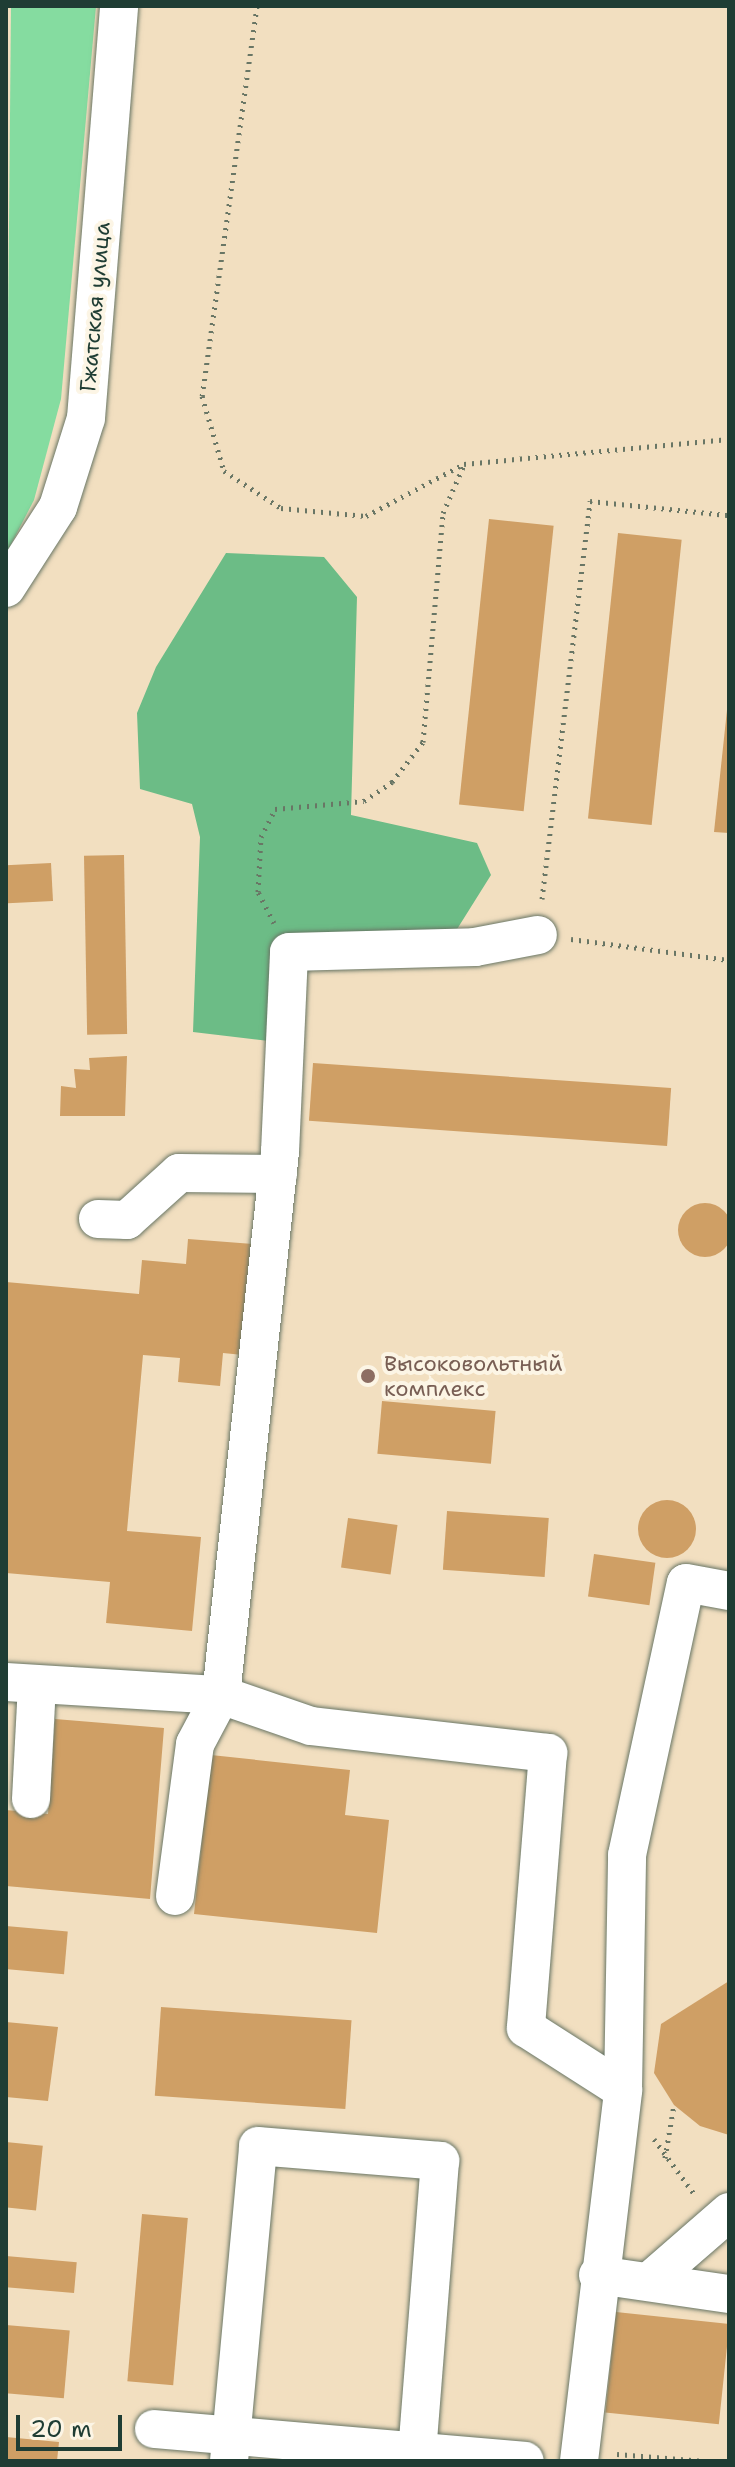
<!DOCTYPE html>
<html>
<head>
<meta charset="utf-8">
<style>
  body { margin:0 }
  #map { position:relative; width:735px; height:2467px; overflow:hidden; background:#f2dfc0; font-family:"Shantell Sans",sans-serif }
  div>[style] { position:absolute }
  .green>* { inset:0; background:#85dca0 }
  .forest>* { inset:0; background:#6cbc86 }
  .building>* { inset:0; background:#cf9f65; transform-origin:0 0 }
  .round { border-radius:50% }
  .path>* { height:5px; margin-top:-2.5px; transform-origin:0; background:repeating-linear-gradient(90deg,#697665 0 2px,transparent 0 8px) }
  .roads { filter:drop-shadow(0 0 2px #697665) drop-shadow(0 0 2px #697665) }
  .minor>* { height:38px; margin:-19px; padding:0 19px; transform-origin:19px; border-radius:19px; background:#fff }
  .dots>* { width:22px; height:22px; translate:-50% -50%; box-sizing:border-box; border:4px solid #fcf5e5; border-radius:50% }
  span { translate:-50% -50%; white-space:nowrap; text-align:center; line-height:1.15; -webkit-text-stroke:8px #fcf5e5; paint-order:stroke }
  .street-label { font-size:22px; color:#1f3d34 }
  .education-label { font-size:22px; color:#785e54 }
  .left { translate:0 -50%; text-align:left }
  .frame { position:absolute; inset:0; border:8px solid #1f3d34; pointer-events:none }
  .scale { position:absolute; left:16px; top:2415px; width:106px; height:36px; box-sizing:border-box; border:4px solid #1f3d34; border-top:0; padding-left:10px; font-size:24px; line-height:28px; white-space:nowrap; color:#1f3d34; -webkit-text-stroke:6px #fcf5e5; paint-order:stroke }
</style>
</head>
<body>
<div id="map">
  <div class="green">
    <div style="clip-path:polygon(11px 6px,96px 6px,61px 399px,34px 500px,6px 554px)"></div>
  </div>
  <div class="forest">
    <div style="clip-path:polygon(226px 553px,324px 557px,357px 597px,351px 815px,477px 843px,491px 875px,454px 934px,310px 940px,269px 1041px,193px 1032px,200px 837px,192px 804px,140px 789px,137px 713px,156px 667px)"></div>
  </div>
  <div class="building">
    <div style="left:489px;top:519px;width:65px;height:287px;rotate:6deg"></div>
    <div style="left:618px;top:533px;width:64px;height:287px;rotate:6deg"></div>
    <div style="clip-path:polygon(727px 710px,729px 711px,729px 833px,714px 832px)"></div>
    <div style="left:124px;top:855px;width:179px;height:40px;rotate:89deg"></div>
    <div style="left:51px;top:863px;width:38px;height:45px;rotate:87deg"></div>
    <div style="clip-path:polygon(127px 1056px,125px 1116px,60px 1116px,61px 1086px,76px 1088px,74px 1069px,90px 1070px,89px 1058px)"></div>
    <div style="left:313px;top:1063px;width:359px;height:58px;rotate:4deg"></div>
    <div class="round" style="left:678px;top:1203px;width:54px;height:54px"></div>
    <div style="clip-path:polygon(188px 1239px,253px 1244px,243px 1355px,223px 1353px,220px 1386px,178px 1382px,180px 1358px,143px 1355px,127px 1531px,201px 1537px,192px 1631px,106px 1623px,110px 1582px,6px 1573px,6px 1282px,139px 1294px,142px 1260px,186px 1264px)"></div>
    <div style="left:382px;top:1401px;width:114px;height:53px;rotate:5deg"></div>
    <div class="round" style="left:638px;top:1500px;width:58px;height:58px"></div>
    <div style="left:447px;top:1511px;width:102px;height:59px;rotate:4deg"></div>
    <div style="left:348px;top:1518px;width:50px;height:50px;rotate:8deg"></div>
    <div style="left:594px;top:1554px;width:62px;height:43px;rotate:8deg"></div>
    <div style="clip-path:polygon(55px 1719px,164px 1728px,150px 1899px,6px 1886px,6px 1810px,48px 1814px)"></div>
    <div style="clip-path:polygon(211px 1755px,350px 1770px,345px 1815px,389px 1820px,377px 1933px,194px 1914px)"></div>
    <div style="left:6px;top:1926px;width:62px;height:43px;rotate:5deg"></div>
    <div style="clip-path:polygon(729px 1981px,729px 2135px,700px 2126px,674px 2105px,654px 2073px,661px 2024px)"></div>
    <div style="left:161px;top:2007px;width:191px;height:89px;rotate:4deg"></div>
    <div style="clip-path:polygon(6px 2022px,58px 2027px,48px 2101px,6px 2097px)"></div>
    <div style="left:6px;top:2142px;width:37px;height:65px;rotate:6deg"></div>
    <div style="left:142px;top:2214px;width:46px;height:168px;rotate:5deg"></div>
    <div style="left:6px;top:2256px;width:71px;height:31px;rotate:5deg"></div>
    <div style="left:616px;top:2312px;width:114px;height:101px;rotate:6deg"></div>
    <div style="left:6px;top:2325px;width:64px;height:68px;rotate:5deg"></div>
    <div style="clip-path:polygon(6px 2437px,59px 2442px,57px 2461px,6px 2461px)"></div>
  </div>
  <div class="path">
    <div style="left:257px;top:6px;width:394px;rotate:98deg"></div>
    <div style="left:202px;top:396px;width:78px;rotate:73.7deg"></div>
    <div style="left:224px;top:471px;width:68px;rotate:33deg"></div>
    <div style="left:281px;top:508px;width:85px;rotate:5.4deg"></div>
    <div style="left:366px;top:516px;width:111px;rotate:-28deg"></div>
    <div style="left:464px;top:464px;width:266px;rotate:-5.4deg"></div>
    <div style="left:542px;top:899px;width:401px;rotate:-83.1deg"></div>
    <div style="left:590px;top:501px;width:140px;rotate:5.8deg"></div>
    <div style="left:274px;top:923px;width:35px;rotate:-117deg"></div>
    <div style="left:258px;top:892px;width:55px;rotate:-86.9deg"></div>
    <div style="left:261px;top:837px;width:31px;rotate:-63deg"></div>
    <div style="left:275px;top:809px;width:89px;rotate:-5.1deg"></div>
    <div style="left:364px;top:801px;width:34px;rotate:-34deg"></div>
    <div style="left:392px;top:782px;width:51px;rotate:-52.2deg"></div>
    <div style="left:423px;top:742px;width:230px;rotate:-85deg"></div>
    <div style="left:443px;top:513px;width:52px;rotate:-66.4deg"></div>
    <div style="left:571px;top:939px;width:159px;rotate:7.6deg"></div>
    <div style="left:654px;top:2139px;width:69px;rotate:53.8deg"></div>
    <div style="left:665px;top:2158px;width:54px;rotate:-80.4deg"></div>
    <div style="left:617px;top:2454px;width:88px;rotate:4.5deg"></div>
  </div>
  <div class="roads">
    <div class="minor">
      <div style="left:6px;top:588px;width:96px;rotate:-57.3deg"></div>
      <div style="left:58px;top:507px;width:93px;rotate:-72.5deg"></div>
      <div style="left:86px;top:418px;width:413px;rotate:-85.4deg"></div>
      <div style="left:98px;top:1219px;width:29px;rotate:2deg"></div>
      <div style="left:127px;top:1220px;width:70px;rotate:-42.1deg"></div>
      <div style="left:179px;top:1173px;width:99px;rotate:0.6deg"></div>
      <div style="left:6px;top:1682px;width:215px;rotate:3.5deg"></div>
      <div style="left:221px;top:1695px;width:95px;rotate:19deg"></div>
      <div style="left:311px;top:1726px;width:239px;rotate:6.5deg"></div>
      <div style="left:548px;top:1753px;width:276px;rotate:94.6deg"></div>
      <div style="left:526px;top:2028px;width:115px;rotate:32.6deg"></div>
      <div style="left:31px;top:1799px;width:114px;rotate:-87deg"></div>
      <div style="left:175px;top:1896px;width:153px;rotate:-82.5deg"></div>
      <div style="left:195px;top:1744px;width:55px;rotate:-62deg"></div>
      <div style="left:221px;top:1695px;width:546px;rotate:-83.8deg"></div>
      <div style="left:280px;top:1152px;width:200px;rotate:-87.4deg"></div>
      <div style="left:289px;top:952px;width:186px;rotate:-1.5deg"></div>
      <div style="left:475px;top:947px;width:64px;rotate:-10.8deg"></div>
      <div style="left:598px;top:2275px;width:132px;rotate:8.3deg"></div>
      <div style="left:652px;top:2279px;width:102px;rotate:-41deg"></div>
      <div style="left:154px;top:2429px;width:372px;rotate:4.9deg"></div>
      <div style="left:229px;top:2461px;width:316px;rotate:-84.7deg"></div>
      <div style="left:258px;top:2146px;width:183px;rotate:4.7deg"></div>
      <div style="left:440px;top:2161px;width:291px;rotate:94.5deg"></div>
      <div style="left:579px;top:2461px;width:374px;rotate:-83.2deg"></div>
      <div style="left:623px;top:2090px;width:235px;rotate:-89deg"></div>
      <div style="left:627px;top:1855px;width:278px;rotate:-77.8deg"></div>
      <div style="left:686px;top:1583px;width:44px;rotate:10.5deg"></div>
    </div>
  </div>
  <div class="dots">
    <div style="left:368px;top:1376px;background:#8d6e63"></div>
  </div>
  <div class="street-label">
    <span style="left:95px;top:307px;rotate:-85deg">Гжатская улица</span>
  </div>
  <div class="education-label">
    <span class="left" style="left:384px;top:1376px">Высоковольтный<br>комплекc</span>
  </div>
  <div class="frame"></div>
  <div class="scale">20 m</div>
</div>
</body>
</html>
